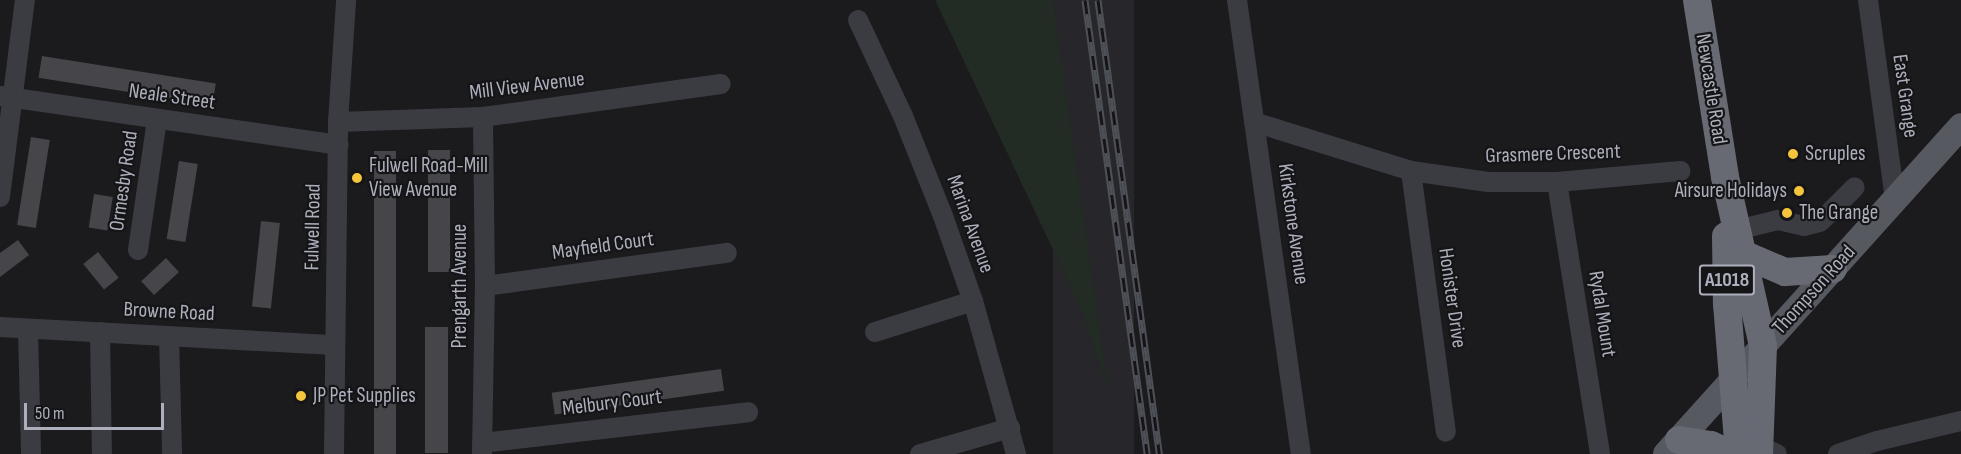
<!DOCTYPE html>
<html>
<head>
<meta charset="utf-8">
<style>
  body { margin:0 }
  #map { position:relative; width:1961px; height:454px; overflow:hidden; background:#1b1a1d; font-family:"Sofia Sans Condensed",sans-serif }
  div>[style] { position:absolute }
  .built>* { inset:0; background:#27262a; transform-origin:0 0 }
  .green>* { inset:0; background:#222b24 }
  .building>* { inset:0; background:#45454a; transform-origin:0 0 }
  .minor>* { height:20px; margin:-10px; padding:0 10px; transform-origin:10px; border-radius:10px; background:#3b3c42 }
  .major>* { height:26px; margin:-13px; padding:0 13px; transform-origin:13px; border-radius:13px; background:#575961 }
  .highway>* { height:28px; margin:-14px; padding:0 14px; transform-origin:14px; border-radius:14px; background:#676973 }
  .rail>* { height:7px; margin-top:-3.5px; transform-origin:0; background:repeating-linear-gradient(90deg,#151518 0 14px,#4e5057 0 28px); box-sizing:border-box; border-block:2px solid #4e5057 }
  .dots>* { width:16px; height:16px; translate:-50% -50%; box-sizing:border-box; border:3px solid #151518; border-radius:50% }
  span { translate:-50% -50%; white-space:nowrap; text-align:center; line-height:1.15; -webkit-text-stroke:4.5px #151518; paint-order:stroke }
  .shield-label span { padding:2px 4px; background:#151518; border:2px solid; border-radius:4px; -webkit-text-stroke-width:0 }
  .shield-label { font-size:20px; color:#adb0bc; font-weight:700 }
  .street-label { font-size:21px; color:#adb0bc }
  .poi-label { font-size:21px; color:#adb0bc }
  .left { translate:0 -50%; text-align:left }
  .right { translate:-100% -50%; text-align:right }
  .scale { position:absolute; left:24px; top:403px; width:140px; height:27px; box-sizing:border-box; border:3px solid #adb0bc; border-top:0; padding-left:8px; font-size:18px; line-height:21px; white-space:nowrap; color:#adb0bc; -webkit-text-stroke:4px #151518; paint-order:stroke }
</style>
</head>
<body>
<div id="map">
  <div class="built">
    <div style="left:1053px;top:0;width:81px;height:459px"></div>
  </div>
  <div class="green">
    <div style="clip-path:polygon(935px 0,1053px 0,1109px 393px,1081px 309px)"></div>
  </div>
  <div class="building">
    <div style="left:42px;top:56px;width:176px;height:22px;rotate:9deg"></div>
    <div style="left:31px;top:137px;width:19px;height:89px;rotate:9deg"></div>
    <div style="left:428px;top:150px;width:22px;height:122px"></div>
    <div style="left:374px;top:151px;width:22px;height:303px"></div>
    <div style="left:179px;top:161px;width:19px;height:79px;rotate:9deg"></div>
    <div style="left:94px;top:194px;width:19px;height:34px;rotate:9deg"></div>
    <div style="left:261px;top:221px;width:19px;height:86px;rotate:6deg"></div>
    <div style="clip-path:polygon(18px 240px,29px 255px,0 277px,0 253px)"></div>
    <div style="left:98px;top:252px;width:33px;height:19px;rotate:51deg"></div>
    <div style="left:166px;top:258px;width:19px;height:34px;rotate:47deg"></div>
    <div style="left:425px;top:327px;width:23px;height:126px"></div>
    <div style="left:721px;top:369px;width:22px;height:171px;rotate:82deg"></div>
  </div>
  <div class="minor">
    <div style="left:1237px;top:0;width:458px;rotate:82deg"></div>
    <div style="left:1868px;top:0;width:201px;rotate:82.3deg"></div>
    <div style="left:858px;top:20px;width:106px;rotate:64.9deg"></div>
    <div style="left:903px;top:116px;width:108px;rotate:68.2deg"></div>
    <div style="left:943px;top:216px;width:90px;rotate:70.6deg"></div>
    <div style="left:973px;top:301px;width:159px;rotate:74.3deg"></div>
    <div style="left:0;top:96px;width:342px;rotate:8.2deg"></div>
    <div style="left:338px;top:122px;width:145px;rotate:-2deg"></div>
    <div style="left:483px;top:117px;width:240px;rotate:-7.9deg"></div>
    <div style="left:1254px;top:122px;width:164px;rotate:17.3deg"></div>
    <div style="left:1411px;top:171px;width:78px;rotate:8.1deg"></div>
    <div style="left:1488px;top:182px;width:69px"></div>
    <div style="left:1557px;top:182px;width:124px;rotate:-5.1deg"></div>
    <div style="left:1411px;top:171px;width:263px;rotate:82.4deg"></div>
    <div style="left:1557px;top:182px;width:275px;rotate:81deg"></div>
    <div style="left:0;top:197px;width:199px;rotate:-82.8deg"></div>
    <div style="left:1737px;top:230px;width:42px;rotate:-13.7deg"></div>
    <div style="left:1778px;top:220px;width:27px;rotate:13deg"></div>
    <div style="left:1804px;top:226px;width:16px;rotate:-14deg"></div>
    <div style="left:1820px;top:222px;width:49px;rotate:-45deg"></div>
    <div style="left:138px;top:250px;width:132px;rotate:-81.7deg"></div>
    <div style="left:485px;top:286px;width:244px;rotate:-7.8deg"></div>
    <div style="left:0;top:327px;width:335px;rotate:3.1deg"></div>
    <div style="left:28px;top:329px;width:125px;rotate:88.6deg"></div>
    <div style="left:100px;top:332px;width:122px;rotate:89.1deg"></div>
    <div style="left:875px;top:332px;width:103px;rotate:-17.6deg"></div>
    <div style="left:169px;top:336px;width:118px;rotate:88.5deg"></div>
    <div style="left:482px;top:443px;width:268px;rotate:-6.6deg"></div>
    <div style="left:1760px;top:447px;width:18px;rotate:22deg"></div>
    <div style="left:334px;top:454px;width:332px;rotate:-89.3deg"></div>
    <div style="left:338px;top:122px;width:122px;rotate:-86.2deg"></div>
    <div style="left:482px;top:454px;width:168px;rotate:-89deg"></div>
    <div style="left:485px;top:286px;width:169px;rotate:-90.7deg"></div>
    <div style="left:920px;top:454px;width:94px;rotate:-16.1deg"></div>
    <div style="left:1838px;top:454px;width:41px;rotate:-18.4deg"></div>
    <div style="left:1877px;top:441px;width:86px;rotate:-13.4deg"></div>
  </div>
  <div class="major">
    <div style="left:1666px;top:454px;width:441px;rotate:-48deg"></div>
  </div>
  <div class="highway">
    <div style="left:1697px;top:0;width:179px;rotate:81deg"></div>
    <div style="left:1725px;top:177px;width:173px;rotate:77.3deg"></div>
    <div style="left:1763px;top:346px;width:108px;rotate:92.1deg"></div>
    <div style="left:1726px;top:236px;width:68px;rotate:89.2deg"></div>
    <div style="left:1727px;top:304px;width:150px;rotate:85.4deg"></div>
    <div style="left:1743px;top:254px;width:46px;rotate:23.2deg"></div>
    <div style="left:1785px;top:272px;width:48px;rotate:-3.6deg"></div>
    <div style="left:1679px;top:440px;width:32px;rotate:9deg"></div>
    <div style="left:1711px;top:445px;width:21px;rotate:25deg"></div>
  </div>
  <div class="rail">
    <div style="left:1085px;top:0;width:458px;rotate:82.2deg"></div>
    <div style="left:1098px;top:0;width:458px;rotate:82.3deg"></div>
  </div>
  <div class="dots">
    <div style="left:1793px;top:154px;background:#f3c43c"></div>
    <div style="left:357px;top:178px;background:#f3c43c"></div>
    <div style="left:1799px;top:191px;background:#f3c43c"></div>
    <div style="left:1787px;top:213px;background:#f3c43c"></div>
    <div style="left:301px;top:396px;background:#f3c43c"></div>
  </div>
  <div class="shield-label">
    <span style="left:1727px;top:280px">A1018</span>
  </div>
  <div class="street-label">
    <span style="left:527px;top:86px;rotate:-7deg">Mill View Avenue</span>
    <span style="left:1711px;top:89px;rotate:81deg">Newcastle Road</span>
    <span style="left:1905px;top:96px;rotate:82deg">East Grange</span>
    <span style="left:172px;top:97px;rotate:8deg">Neale Street</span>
    <span style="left:1553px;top:154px;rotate:-2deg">Grasmere Crescent</span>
    <span style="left:124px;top:181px;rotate:-82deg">Ormesby Road</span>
    <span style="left:970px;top:224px;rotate:70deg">Marina Avenue</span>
    <span style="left:1293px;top:224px;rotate:82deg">Kirkstone Avenue</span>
    <span style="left:313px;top:227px;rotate:-89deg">Fulwell Road</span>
    <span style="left:603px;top:246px;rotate:-8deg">Mayfield Court</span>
    <span style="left:460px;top:286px;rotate:-90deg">Prengarth Avenue</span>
    <span style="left:1814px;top:290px;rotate:-48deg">Thompson Road</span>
    <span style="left:1452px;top:298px;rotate:82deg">Honister Drive</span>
    <span style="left:169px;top:312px;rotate:3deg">Browne Road</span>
    <span style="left:1602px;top:314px;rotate:81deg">Rydal Mount</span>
    <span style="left:612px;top:403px;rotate:-7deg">Melbury Court</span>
  </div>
  <div class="poi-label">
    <span class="left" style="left:1805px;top:154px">Scruples</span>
    <span class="left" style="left:369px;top:178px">Fulwell Road-Mill<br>View Avenue</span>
    <span class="right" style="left:1787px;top:191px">Airsure Holidays</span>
    <span class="left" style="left:1799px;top:213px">The Grange</span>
    <span class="left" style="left:313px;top:396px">JP Pet Supplies</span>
  </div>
  <div class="scale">50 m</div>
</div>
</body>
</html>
